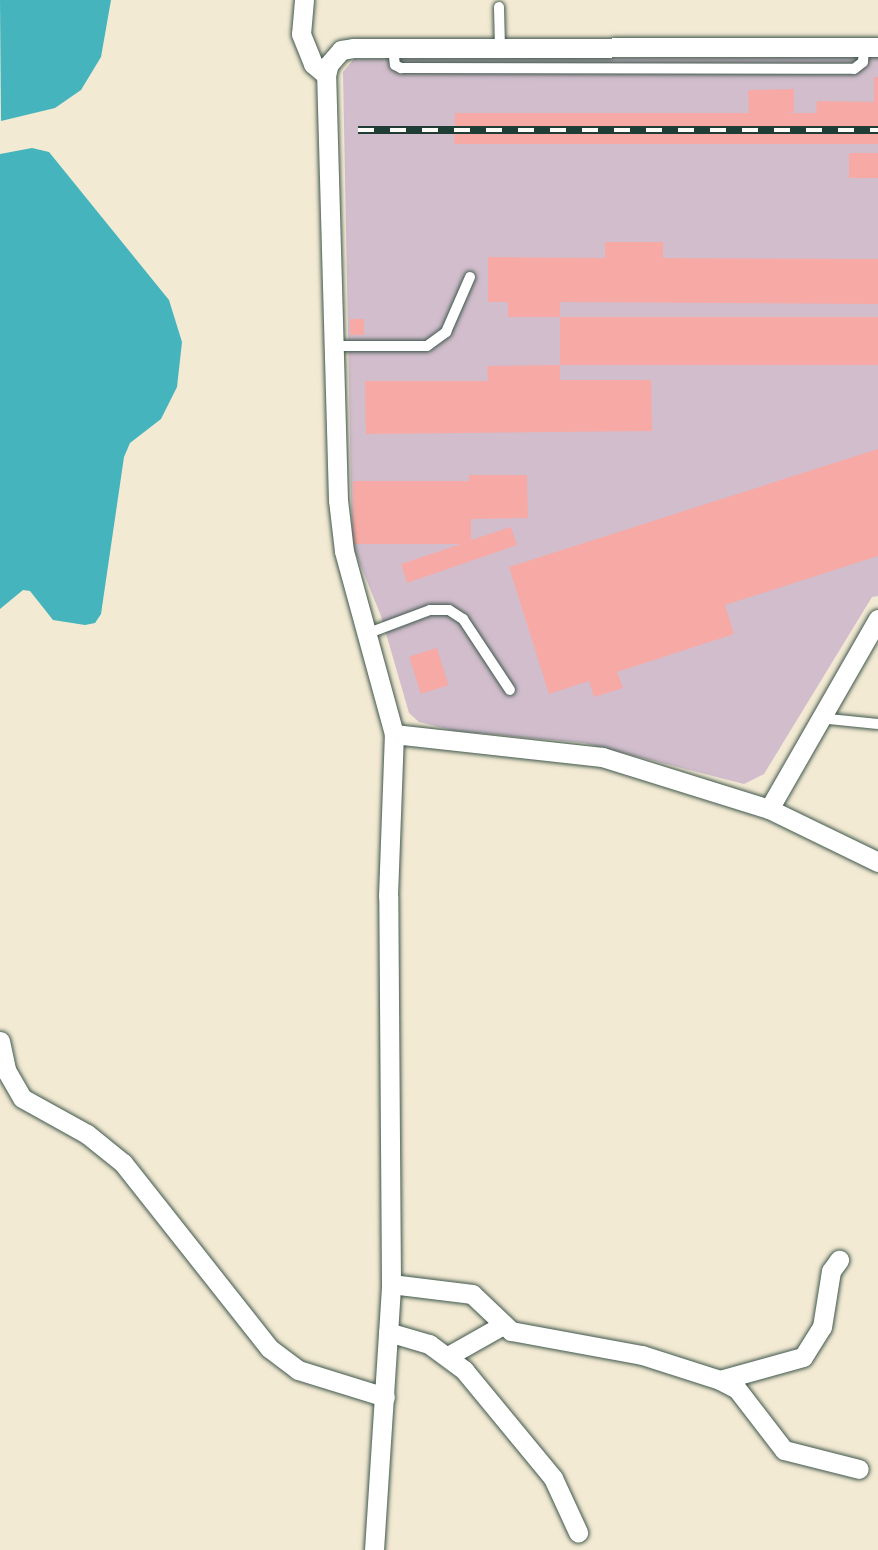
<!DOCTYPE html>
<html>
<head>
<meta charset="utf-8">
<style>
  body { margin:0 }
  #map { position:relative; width:878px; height:1550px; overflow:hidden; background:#f3ead3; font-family:Mali,sans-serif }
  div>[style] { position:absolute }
  .industrial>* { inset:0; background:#d1bdcc }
  .water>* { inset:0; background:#45b4bd }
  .building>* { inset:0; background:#f7aaa5; transform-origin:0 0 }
  .roads { filter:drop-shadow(0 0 2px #3f574c) drop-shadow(0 0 2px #3f574c) }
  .lane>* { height:10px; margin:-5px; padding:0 5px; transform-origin:5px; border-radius:5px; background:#fff }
  .street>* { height:19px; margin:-9.5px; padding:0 9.5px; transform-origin:9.5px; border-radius:9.5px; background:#fff }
  .rail>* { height:8px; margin-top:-4px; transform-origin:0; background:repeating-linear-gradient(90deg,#fdfcf7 0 16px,#1f3d34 0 32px); box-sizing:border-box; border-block:2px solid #1f3d34 }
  span { translate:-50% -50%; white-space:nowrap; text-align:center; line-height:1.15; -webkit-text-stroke:5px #fdfcf7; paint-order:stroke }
</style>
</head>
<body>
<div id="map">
  <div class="industrial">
    <div style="clip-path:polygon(878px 57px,878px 596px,872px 597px,764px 774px,744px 784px,584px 743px,455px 731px,419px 722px,409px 713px,381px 616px,352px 544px,343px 72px,354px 59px,362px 59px)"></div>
  </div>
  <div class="water">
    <div style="clip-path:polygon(0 0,111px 0,101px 57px,81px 90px,55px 108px,1px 121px)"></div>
    <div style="clip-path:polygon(32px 148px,49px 152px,169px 300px,182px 342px,177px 387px,161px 419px,130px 443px,124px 457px,101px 614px,95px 623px,85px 625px,53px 620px,30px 591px,23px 590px,0 609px,0 154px)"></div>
  </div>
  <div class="building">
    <div style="clip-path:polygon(874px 77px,878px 77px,878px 144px,454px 144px,455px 113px,749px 113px,748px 90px,794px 89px,794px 112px,786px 113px,816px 113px,817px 101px,874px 102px)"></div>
    <div style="left:849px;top:153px;width:29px;height:25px"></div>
    <div style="clip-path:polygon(605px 242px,663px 242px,663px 258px,878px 259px,878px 304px,560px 302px,560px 317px,508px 317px,508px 302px,488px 302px,488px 257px,605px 258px)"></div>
    <div style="left:878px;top:317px;width:48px;height:318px;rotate:90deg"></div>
    <div style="left:350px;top:319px;width:14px;height:16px"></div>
    <div style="clip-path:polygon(560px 365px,560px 380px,651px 380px,652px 431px,366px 434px,365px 381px,488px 381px,487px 366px)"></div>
    <div style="clip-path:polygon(878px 449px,878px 556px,725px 605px,734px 634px,617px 672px,623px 688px,594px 697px,589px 681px,549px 694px,509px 567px)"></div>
    <div style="clip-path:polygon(469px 475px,527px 475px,528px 518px,471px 519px,471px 540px,511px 527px,517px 545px,407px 583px,401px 564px,461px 544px,353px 544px,353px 481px,469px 481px)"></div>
    <div style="left:437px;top:648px;width:39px;height:29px;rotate:73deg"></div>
  </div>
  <div class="roads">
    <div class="lane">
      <div style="left:499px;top:7px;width:42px;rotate:88.6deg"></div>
      <div style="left:393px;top:47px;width:18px;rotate:84deg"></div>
      <div style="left:395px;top:65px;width:7px;rotate:27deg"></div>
      <div style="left:401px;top:68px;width:453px;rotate:0.1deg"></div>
      <div style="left:854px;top:69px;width:11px;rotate:-38deg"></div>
      <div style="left:863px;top:62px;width:15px;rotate:-86deg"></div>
      <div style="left:333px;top:346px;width:94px"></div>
      <div style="left:427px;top:346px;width:24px;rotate:-36deg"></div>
      <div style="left:446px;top:332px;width:60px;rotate:-66.4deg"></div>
      <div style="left:366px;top:634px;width:68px;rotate:-20.6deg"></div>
      <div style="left:430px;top:610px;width:19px"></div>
      <div style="left:449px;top:610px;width:17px;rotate:33deg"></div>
      <div style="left:463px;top:619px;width:85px;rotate:56.5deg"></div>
      <div style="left:819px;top:718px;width:59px;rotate:5.8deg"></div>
    </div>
    <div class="street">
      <div style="left:304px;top:0;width:34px;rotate:95deg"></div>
      <div style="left:301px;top:34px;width:32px;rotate:68deg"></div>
      <div style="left:313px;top:64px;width:17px;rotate:40deg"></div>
      <div style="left:394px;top:734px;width:209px;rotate:6.3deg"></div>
      <div style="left:602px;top:757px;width:175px;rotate:17.3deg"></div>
      <div style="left:769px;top:809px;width:121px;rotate:25.9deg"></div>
      <div style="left:769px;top:809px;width:219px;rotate:-60.2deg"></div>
      <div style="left:0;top:1041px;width:30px;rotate:78deg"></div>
      <div style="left:6px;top:1070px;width:32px;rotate:60deg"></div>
      <div style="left:22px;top:1098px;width:74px;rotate:29deg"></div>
      <div style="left:87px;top:1134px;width:46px;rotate:38.9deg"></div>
      <div style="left:123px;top:1163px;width:236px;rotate:51.7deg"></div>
      <div style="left:269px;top:1348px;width:36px;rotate:37deg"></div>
      <div style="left:298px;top:1370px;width:91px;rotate:17.2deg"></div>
      <div style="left:391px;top:1284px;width:82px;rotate:7deg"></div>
      <div style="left:472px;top:1294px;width:54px;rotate:43.5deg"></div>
      <div style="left:511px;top:1331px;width:133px;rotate:10.4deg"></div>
      <div style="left:642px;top:1355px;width:82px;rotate:17.8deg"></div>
      <div style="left:720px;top:1380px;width:19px;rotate:28deg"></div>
      <div style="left:737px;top:1389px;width:77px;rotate:52.4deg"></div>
      <div style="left:784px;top:1450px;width:77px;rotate:14.2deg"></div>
      <div style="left:388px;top:1332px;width:43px;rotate:16.3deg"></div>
      <div style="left:429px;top:1344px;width:44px;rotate:36.6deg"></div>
      <div style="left:464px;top:1370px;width:140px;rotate:50.5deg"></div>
      <div style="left:553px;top:1478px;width:60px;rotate:65.2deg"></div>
      <div style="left:448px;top:1356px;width:63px;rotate:-29.4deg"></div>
      <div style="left:720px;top:1380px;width:86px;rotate:-15.5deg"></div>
      <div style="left:803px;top:1357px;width:36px;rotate:-58deg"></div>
      <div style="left:822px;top:1327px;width:57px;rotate:-80.9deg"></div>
      <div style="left:831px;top:1271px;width:14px;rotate:-54deg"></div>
      <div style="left:374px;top:1550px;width:267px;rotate:-86.3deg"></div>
      <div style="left:391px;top:1284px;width:388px;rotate:-90.4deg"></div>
      <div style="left:388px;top:896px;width:162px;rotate:-87.9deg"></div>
      <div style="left:394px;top:734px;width:190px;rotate:-105.3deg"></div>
      <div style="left:344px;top:551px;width:51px;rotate:-96.7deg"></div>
      <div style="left:338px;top:500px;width:425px;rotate:-91.6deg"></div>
      <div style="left:326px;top:75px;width:11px;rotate:-75deg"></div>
      <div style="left:329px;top:64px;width:18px;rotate:-49deg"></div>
      <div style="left:341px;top:50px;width:12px;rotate:-9deg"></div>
      <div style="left:353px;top:48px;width:525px;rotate:-0.11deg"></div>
    </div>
  </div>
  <div class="rail">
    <div style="left:358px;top:130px;width:520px"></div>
  </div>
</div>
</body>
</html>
